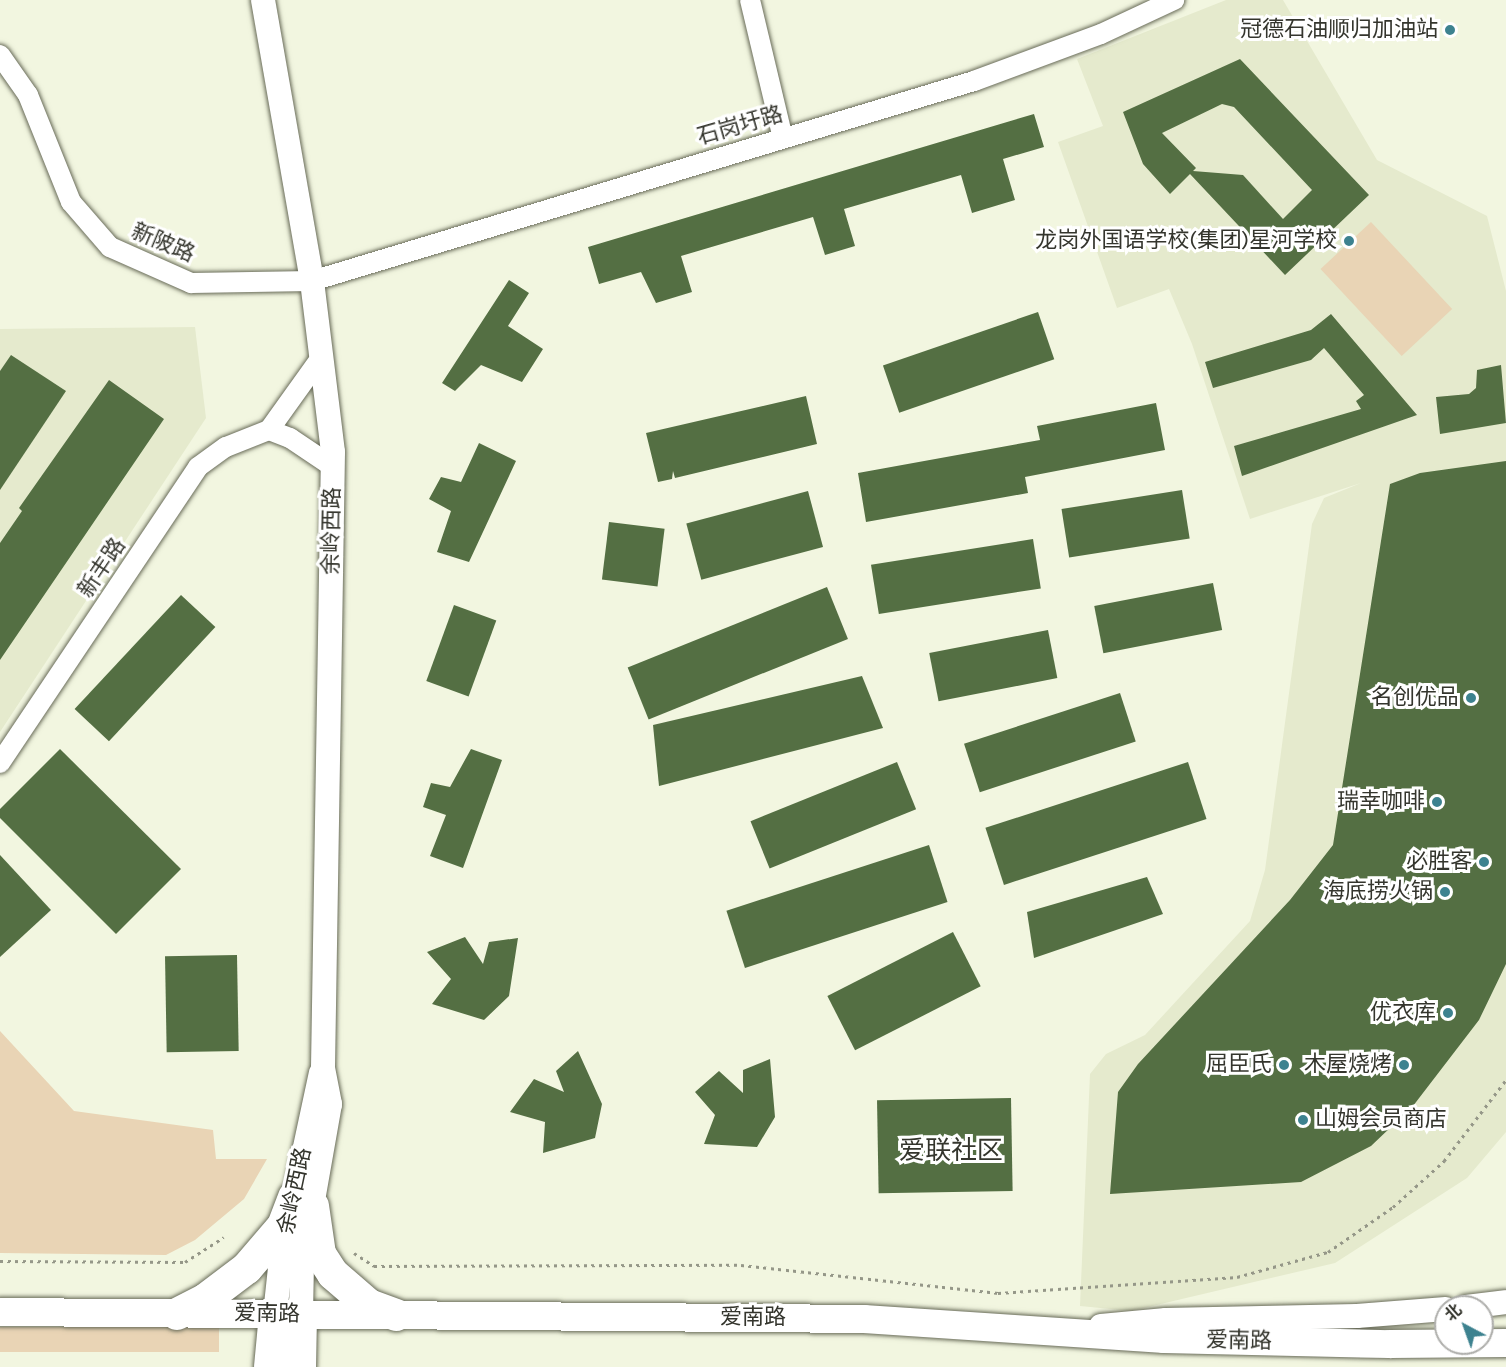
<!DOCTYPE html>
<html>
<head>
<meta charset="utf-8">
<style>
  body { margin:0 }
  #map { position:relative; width:1506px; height:1367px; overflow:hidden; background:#f2f6e0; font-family:Karla,"Noto Sans SC",sans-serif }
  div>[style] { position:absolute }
  .built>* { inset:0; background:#e5eacd }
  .green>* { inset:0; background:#e9d4b5; transform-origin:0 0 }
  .building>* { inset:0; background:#546f43; transform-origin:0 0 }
  .path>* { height:3px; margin-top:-1.5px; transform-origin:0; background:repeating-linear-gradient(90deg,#959788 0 3px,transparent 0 7.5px) }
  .roads { filter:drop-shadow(0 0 2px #686b58) drop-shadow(0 0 2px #686b58) }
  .minor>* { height:20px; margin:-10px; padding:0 10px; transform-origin:10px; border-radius:10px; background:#fff }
  .tertiary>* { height:24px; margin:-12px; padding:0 12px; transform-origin:12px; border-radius:12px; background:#fff }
  .secondary>* { height:28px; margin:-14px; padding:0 14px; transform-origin:14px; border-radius:14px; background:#fff }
  .primary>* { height:32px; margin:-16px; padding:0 16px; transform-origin:16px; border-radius:16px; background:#fff }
  .dots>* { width:16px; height:16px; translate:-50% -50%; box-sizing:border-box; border:3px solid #fff; border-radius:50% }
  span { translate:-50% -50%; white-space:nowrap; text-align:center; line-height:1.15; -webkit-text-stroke:6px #fff; paint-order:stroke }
  .poi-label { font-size:22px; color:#34352d }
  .right { translate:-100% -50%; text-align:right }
  .left { translate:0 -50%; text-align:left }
  .street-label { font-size:22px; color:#34352d }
  .quarter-label { font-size:26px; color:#34352d }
  .north { position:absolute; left:1434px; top:1295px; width:60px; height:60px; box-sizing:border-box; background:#fff; border:2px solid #aeaeab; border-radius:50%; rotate:319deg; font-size:16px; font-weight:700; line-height:24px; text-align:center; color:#34352d }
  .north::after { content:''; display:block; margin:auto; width:21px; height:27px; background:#3d828f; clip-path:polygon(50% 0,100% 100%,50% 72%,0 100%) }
</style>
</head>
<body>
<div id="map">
  <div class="built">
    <div style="clip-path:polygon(1226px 0,1283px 0,1377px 160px,1487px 216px,1506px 291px,1506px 1132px,1467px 1178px,1335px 1263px,1131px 1311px,1080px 1306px,1090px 1074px,1106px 1054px,1145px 1035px,1250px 921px,1265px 870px,1312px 524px,1324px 498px,1361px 483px,1250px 519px,1192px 344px,1169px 289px,1117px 308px,1058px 142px,1103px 126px,1077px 59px)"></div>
    <div style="clip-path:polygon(195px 327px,206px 418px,0 732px,0 329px)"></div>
  </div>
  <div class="green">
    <div style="left:1371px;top:222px;width:119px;height:69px;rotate:47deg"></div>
    <div style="clip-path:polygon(0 1031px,74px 1111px,213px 1130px,216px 1159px,267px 1159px,244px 1199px,195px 1240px,166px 1255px,0 1253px)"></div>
    <div style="left:0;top:1327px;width:219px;height:25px"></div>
  </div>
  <div class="building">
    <div style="clip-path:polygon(evenodd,1240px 59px,1369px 195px,1285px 275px,1190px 174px,1170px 194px,1143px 164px,1123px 112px,1240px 59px,1222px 104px,1234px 107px,1312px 190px,1283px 219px,1243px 175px,1193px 171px,1196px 168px,1162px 133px,1222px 104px)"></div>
    <div style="clip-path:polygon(1034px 114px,1044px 147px,1003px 159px,1015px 200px,972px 213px,961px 175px,844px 209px,855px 246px,825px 255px,813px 217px,681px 256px,692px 292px,656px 303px,641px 272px,599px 284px,588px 247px)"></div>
    <div style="clip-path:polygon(509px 280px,529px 293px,508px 326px,543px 349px,522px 382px,481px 365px,455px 391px,442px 383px)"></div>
    <div style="left:1038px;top:312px;width:50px;height:164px;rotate:71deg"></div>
    <div style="clip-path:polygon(1331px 314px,1417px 415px,1242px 476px,1234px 446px,1361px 409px,1356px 401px,1364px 395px,1324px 348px,1311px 360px,1213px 388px,1205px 362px,1311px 330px)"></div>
    <div style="clip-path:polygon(11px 355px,66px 391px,0 490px,0 371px)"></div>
    <div style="clip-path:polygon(1501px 365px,1506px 423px,1440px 434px,1436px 397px,1469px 394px,1476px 388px,1477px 370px)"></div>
    <div style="clip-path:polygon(109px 380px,164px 419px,0 660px,0 543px,22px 511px,19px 508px)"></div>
    <div style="clip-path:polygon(806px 396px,817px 444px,675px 478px,673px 471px,672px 479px,658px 482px,646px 433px)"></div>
    <div style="clip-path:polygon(1156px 403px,1165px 450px,1025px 477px,1028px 493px,866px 522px,858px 473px,1040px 440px,1037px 426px)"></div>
    <div style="clip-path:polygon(479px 443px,516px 461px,469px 562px,437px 552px,451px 511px,429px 499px,441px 477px,461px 482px)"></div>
    <div style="clip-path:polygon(1506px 461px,1506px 964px,1479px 1020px,1413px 1106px,1371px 1146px,1301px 1182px,1110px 1194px,1118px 1092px,1138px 1064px,1290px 900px,1333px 845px,1390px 484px,1420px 473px)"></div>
    <div style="left:1182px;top:490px;width:49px;height:122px;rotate:81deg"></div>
    <div style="left:808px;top:491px;width:58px;height:126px;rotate:75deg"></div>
    <div style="left:609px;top:522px;width:56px;height:58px;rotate:7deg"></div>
    <div style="left:1033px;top:539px;width:50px;height:164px;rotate:81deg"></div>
    <div style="left:1213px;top:583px;width:48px;height:121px;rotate:79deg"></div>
    <div style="left:827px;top:587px;width:56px;height:215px;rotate:68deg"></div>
    <div style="left:181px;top:595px;width:47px;height:156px;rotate:43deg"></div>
    <div style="left:454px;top:605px;width:45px;height:81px;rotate:20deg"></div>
    <div style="left:1048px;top:630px;width:49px;height:121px;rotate:79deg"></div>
    <div style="clip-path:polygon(862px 676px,883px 728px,659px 786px,653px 725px)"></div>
    <div style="left:1120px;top:693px;width:51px;height:164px;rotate:72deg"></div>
    <div style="clip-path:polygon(60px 749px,181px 869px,116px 934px,0 818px,0 809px)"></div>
    <div style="clip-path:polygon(471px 749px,502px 760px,463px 868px,430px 856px,446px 815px,423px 807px,431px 783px,450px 787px)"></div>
    <div style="left:897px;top:762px;width:51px;height:158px;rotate:68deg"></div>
    <div style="left:1188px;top:762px;width:60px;height:213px;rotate:72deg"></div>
    <div style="left:929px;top:845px;width:60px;height:213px;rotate:72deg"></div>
    <div style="clip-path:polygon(0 855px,51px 910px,0 957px)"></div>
    <div style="clip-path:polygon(1147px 877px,1163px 914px,1034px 958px,1027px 912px)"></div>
    <div style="left:953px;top:932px;width:61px;height:141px;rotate:63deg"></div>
    <div style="clip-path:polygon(465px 937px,483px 964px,489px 942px,518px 938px,509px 996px,484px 1020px,432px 1004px,451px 979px,427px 952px)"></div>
    <div style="left:237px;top:955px;width:96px;height:72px;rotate:89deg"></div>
    <div style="clip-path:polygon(578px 1051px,602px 1104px,595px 1138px,543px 1153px,545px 1122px,510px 1112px,534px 1079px,564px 1092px,556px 1071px)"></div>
    <div style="clip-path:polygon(770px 1059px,775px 1117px,757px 1147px,704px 1144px,715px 1115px,695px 1092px,719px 1071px,743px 1093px,743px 1070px)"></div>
    <div style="left:1011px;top:1098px;width:93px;height:134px;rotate:89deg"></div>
  </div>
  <div class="path">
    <div style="left:354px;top:1253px;width:24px;rotate:33deg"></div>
    <div style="left:374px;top:1266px;width:367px;rotate:-0.2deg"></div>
    <div style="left:741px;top:1265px;width:259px;rotate:6.2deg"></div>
    <div style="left:998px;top:1293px;width:240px;rotate:-3.8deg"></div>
    <div style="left:1237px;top:1277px;width:94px;rotate:-15.4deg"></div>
    <div style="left:1328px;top:1252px;width:79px;rotate:-34.7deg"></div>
    <div style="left:1393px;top:1207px;width:69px;rotate:-42deg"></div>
    <div style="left:1444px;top:1161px;width:102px;rotate:-52.6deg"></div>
    <div style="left:0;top:1261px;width:185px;rotate:0.3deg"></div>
    <div style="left:185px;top:1262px;width:46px;rotate:-32.7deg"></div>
  </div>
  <div class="roads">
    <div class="minor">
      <div style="left:750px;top:0;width:142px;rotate:76.6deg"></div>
      <div style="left:0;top:55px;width:49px;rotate:55deg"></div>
      <div style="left:28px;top:95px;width:115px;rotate:68.1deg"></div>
      <div style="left:71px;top:202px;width:60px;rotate:49.1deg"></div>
      <div style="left:110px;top:247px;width:89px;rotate:24deg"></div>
      <div style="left:191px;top:283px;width:121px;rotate:-0.9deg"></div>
      <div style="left:312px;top:281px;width:692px;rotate:-16.81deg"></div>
      <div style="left:974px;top:81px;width:135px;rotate:-20.3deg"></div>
      <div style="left:1101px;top:34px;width:81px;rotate:-25deg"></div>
      <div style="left:322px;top:356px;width:91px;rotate:125.6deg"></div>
      <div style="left:269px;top:430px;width:22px;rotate:21deg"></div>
      <div style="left:290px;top:438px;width:52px;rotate:34deg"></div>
      <div style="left:0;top:763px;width:356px;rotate:-56.2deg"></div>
      <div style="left:198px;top:467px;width:34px;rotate:-36deg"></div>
      <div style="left:226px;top:447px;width:46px;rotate:-21.6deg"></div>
    </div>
    <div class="tertiary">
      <div style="left:263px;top:0;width:285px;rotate:80.1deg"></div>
      <div style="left:312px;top:281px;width:172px;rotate:83deg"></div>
      <div style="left:333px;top:452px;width:616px;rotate:90.93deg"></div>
      <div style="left:323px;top:1068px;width:37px;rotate:79deg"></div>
      <div style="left:330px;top:1104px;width:160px;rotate:100deg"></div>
      <div style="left:302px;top:1262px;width:53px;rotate:91.1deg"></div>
      <div style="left:1466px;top:1307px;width:40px;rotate:-7.1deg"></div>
      <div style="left:275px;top:1314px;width:55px;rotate:-83.8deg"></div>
      <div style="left:281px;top:1259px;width:190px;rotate:-77.9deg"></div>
      <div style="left:1101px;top:1326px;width:65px;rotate:-5.3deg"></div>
      <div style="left:1166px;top:1320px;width:191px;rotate:-1.2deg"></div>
      <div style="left:1357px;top:1316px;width:89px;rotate:-4.5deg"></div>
    </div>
    <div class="secondary">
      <div style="left:0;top:1312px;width:864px;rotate:0.46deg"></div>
      <div style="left:864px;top:1319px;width:301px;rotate:3.8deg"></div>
      <div style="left:1164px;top:1339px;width:226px;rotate:1.3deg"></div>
      <div style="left:1390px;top:1344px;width:116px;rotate:-0.5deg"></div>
    </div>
    <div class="primary">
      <div style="left:313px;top:1206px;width:49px;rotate:81.7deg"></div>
      <div style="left:320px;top:1254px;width:24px;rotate:57deg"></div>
      <div style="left:333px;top:1274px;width:48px;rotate:40.7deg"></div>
      <div style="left:369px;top:1305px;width:29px;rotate:20deg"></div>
      <div style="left:177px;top:1314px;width:33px;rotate:-27deg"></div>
      <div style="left:206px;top:1299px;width:51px;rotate:-37.1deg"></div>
      <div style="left:247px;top:1268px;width:55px;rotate:-49.4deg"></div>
      <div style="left:283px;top:1226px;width:31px;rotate:-69deg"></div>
      <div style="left:270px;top:1367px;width:53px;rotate:-84.6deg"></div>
      <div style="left:300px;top:1367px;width:52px;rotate:-88.9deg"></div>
    </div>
  </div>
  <div class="dots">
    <div style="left:1450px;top:30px;background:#3d828f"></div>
    <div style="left:1349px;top:241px;background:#3d828f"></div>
    <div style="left:1471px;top:698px;background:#3d828f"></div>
    <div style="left:1437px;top:802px;background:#3d828f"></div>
    <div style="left:1484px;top:862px;background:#3d828f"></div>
    <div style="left:1445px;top:892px;background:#3d828f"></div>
    <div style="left:1448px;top:1013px;background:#3d828f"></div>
    <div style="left:1284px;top:1065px;background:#3d828f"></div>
    <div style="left:1404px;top:1065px;background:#3d828f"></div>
    <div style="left:1303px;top:1120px;background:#3d828f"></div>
  </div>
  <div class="poi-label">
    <span class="right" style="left:1438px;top:30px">冠德石油顺归加油站</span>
    <span class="right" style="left:1337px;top:241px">龙岗外国语学校(集团)星河学校</span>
    <span class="right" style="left:1459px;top:698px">名创优品</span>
    <span class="right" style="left:1425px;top:802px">瑞幸咖啡</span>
    <span class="right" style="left:1472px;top:862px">必胜客</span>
    <span class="right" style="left:1433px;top:892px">海底捞火锅</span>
    <span class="right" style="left:1436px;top:1013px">优衣库</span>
    <span class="right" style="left:1272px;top:1065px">屈臣氏</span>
    <span class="right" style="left:1392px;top:1065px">木屋烧烤</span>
    <span class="left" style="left:1315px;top:1120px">山姆会员商店</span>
  </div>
  <div class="street-label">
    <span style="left:740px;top:126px;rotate:-16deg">石岗圩路</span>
    <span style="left:163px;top:243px;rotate:23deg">新陂路</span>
    <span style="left:332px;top:531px;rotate:-89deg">余岭西路</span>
    <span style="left:102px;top:568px;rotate:-56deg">新丰路</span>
    <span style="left:295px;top:1191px;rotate:-78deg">余岭西路</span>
    <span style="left:267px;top:1314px;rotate:1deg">爱南路</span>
    <span style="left:753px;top:1318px">爱南路</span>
    <span style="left:1239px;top:1341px;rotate:1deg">爱南路</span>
  </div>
  <div class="quarter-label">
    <span style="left:951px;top:1151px">爱联社区</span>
  </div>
  <div class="north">北</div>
</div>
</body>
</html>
